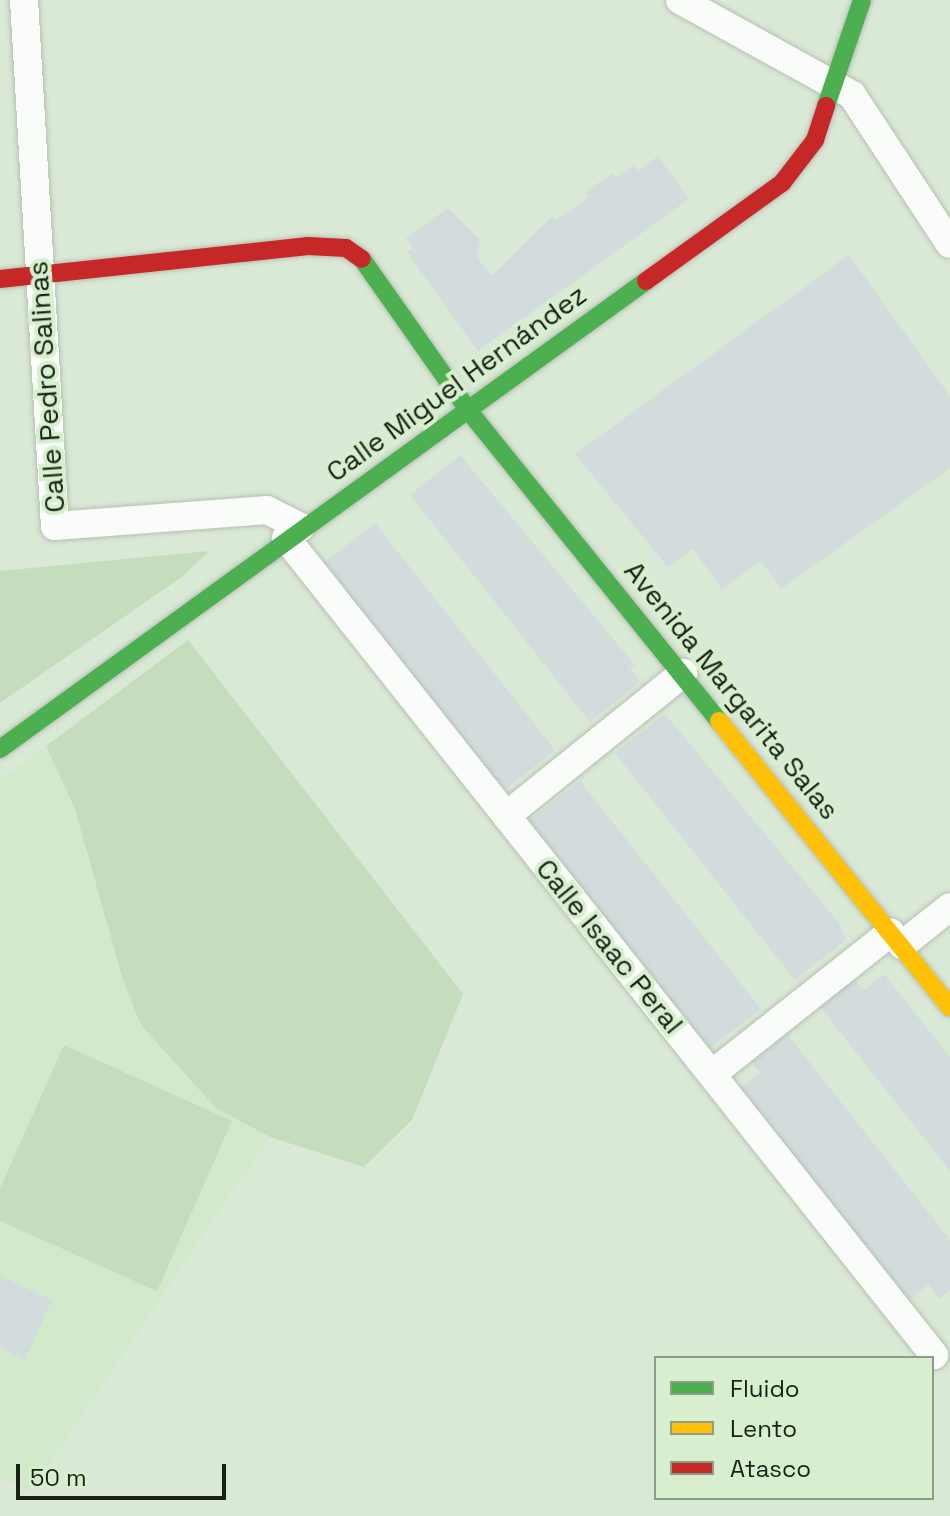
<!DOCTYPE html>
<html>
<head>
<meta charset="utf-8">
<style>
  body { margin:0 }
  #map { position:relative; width:950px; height:1516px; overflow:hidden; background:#dae8d6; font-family:"Space Grotesk",sans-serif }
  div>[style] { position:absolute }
  .built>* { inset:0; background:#d3e9cc }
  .green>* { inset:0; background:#c5dcbd }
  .building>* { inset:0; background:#d2dcdc }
  .roads { filter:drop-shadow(0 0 2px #b6c0b2) drop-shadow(0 0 2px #b6c0b2) }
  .street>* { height:28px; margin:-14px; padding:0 14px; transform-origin:14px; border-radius:14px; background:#f9fcf9 }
  .fast>* { height:18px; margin:-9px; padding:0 9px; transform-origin:9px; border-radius:9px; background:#4caf50 }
  .slow>* { height:18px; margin:-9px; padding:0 9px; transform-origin:9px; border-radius:9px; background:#ffc107 }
  .jam>* { height:18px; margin:-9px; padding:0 9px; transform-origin:9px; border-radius:9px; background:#c62828 }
  span { translate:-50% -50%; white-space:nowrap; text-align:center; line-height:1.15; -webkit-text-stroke:8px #d7efcf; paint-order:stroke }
  .street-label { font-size:28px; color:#192116 }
  .legend { position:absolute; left:654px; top:1356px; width:280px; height:144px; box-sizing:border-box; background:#d7efcf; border:2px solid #8b9d85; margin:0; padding:10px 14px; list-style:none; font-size:24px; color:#192116 }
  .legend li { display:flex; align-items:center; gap:16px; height:40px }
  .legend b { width:40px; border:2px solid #8b9d85 }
  .scale { position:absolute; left:16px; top:1464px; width:210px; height:36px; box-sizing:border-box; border:4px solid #192116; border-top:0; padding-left:10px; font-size:24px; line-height:28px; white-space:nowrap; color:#192116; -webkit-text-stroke:6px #d7efcf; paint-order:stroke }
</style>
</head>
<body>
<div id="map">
  <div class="built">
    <div style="clip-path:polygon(46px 746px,75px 809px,141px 1025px,216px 1108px,270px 1137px,30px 1492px,0 1476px,0 779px)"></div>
  </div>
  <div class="green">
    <div style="clip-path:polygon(209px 551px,183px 576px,0 703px,0 571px)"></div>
    <div style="clip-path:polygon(188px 640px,463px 994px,412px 1120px,364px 1167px,270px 1137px,216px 1108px,141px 1025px,123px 980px,75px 809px,46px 746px)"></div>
    <div style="clip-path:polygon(64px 1045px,232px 1121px,157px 1291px,0 1221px,0 1188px)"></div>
  </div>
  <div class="building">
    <div style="clip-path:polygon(658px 156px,689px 199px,478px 351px,407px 252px,413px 248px,406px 238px,448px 208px,480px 240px,477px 257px,491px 276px,553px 216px,556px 220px,589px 197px,585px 192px,613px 173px,616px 178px,634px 165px,638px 171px)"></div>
    <div style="clip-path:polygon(849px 255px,950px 396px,950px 468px,781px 589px,761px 561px,722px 589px,693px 549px,668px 567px,575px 454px)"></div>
    <div style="clip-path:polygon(460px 455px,635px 665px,630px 669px,640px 682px,590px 722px,410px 495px)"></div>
    <div style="clip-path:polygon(375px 523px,555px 750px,505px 790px,330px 579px,335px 576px,324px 563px)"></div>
    <div style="clip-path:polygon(665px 714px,840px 924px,846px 940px,795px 980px,615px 753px)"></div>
    <div style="clip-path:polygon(580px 781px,761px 1009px,710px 1048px,536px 838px,540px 834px,529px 821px)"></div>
    <div style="clip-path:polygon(884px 974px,950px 1057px,950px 1171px,817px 1003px,852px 976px,864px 990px)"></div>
    <div style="clip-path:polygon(784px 1030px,950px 1240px,950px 1290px,939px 1299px,928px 1284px,908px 1301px,740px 1088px,760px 1072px,748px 1058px)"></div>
    <div style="clip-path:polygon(0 1276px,52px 1300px,25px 1360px,0 1348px)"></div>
  </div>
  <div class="roads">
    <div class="street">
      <div style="left:24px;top:0;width:527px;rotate:86.63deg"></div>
      <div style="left:55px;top:526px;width:213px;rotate:-4.3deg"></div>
      <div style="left:267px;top:510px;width:38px;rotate:27deg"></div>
      <div style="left:680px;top:0;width:196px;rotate:28.9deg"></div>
      <div style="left:852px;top:95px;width:178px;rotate:56.7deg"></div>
      <div style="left:286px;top:538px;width:1043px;rotate:51.58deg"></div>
      <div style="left:506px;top:816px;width:228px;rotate:-38.9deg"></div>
      <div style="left:902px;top:945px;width:61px;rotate:-38.4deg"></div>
      <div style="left:712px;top:1074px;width:228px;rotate:-38.4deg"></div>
    </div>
    <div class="fast">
      <div style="left:826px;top:106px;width:112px;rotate:-71.2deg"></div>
      <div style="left:362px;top:259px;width:184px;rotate:54.9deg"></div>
      <div style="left:468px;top:410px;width:400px;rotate:51.1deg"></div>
      <div style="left:0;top:749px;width:798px;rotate:-35.92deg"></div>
    </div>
    <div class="slow">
      <div style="left:719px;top:721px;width:368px;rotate:51.1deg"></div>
    </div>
    <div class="jam">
      <div style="left:0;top:279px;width:310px;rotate:-6.1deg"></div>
      <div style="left:308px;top:246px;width:38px;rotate:3deg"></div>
      <div style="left:346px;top:248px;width:19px;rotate:35deg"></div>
      <div style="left:646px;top:281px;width:168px;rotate:-35.8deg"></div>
      <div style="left:782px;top:183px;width:54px;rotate:-52.5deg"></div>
      <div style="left:815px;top:140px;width:36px;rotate:-72deg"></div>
    </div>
  </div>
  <div class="street-label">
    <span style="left:456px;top:383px;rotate:-36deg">Calle Miguel Hernández</span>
    <span style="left:46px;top:387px;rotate:-94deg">Calle Pedro Salinas</span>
    <span style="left:732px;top:690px;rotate:51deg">Avenida Margarita Salas</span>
    <span style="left:610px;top:946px;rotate:51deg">Calle Isaac Peral</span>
  </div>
  <ul class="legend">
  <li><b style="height:10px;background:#4caf50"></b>Fluido</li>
  <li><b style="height:10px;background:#ffc107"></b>Lento</li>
  <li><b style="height:10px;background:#c62828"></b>Atasco</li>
  </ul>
  <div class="scale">50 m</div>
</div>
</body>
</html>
